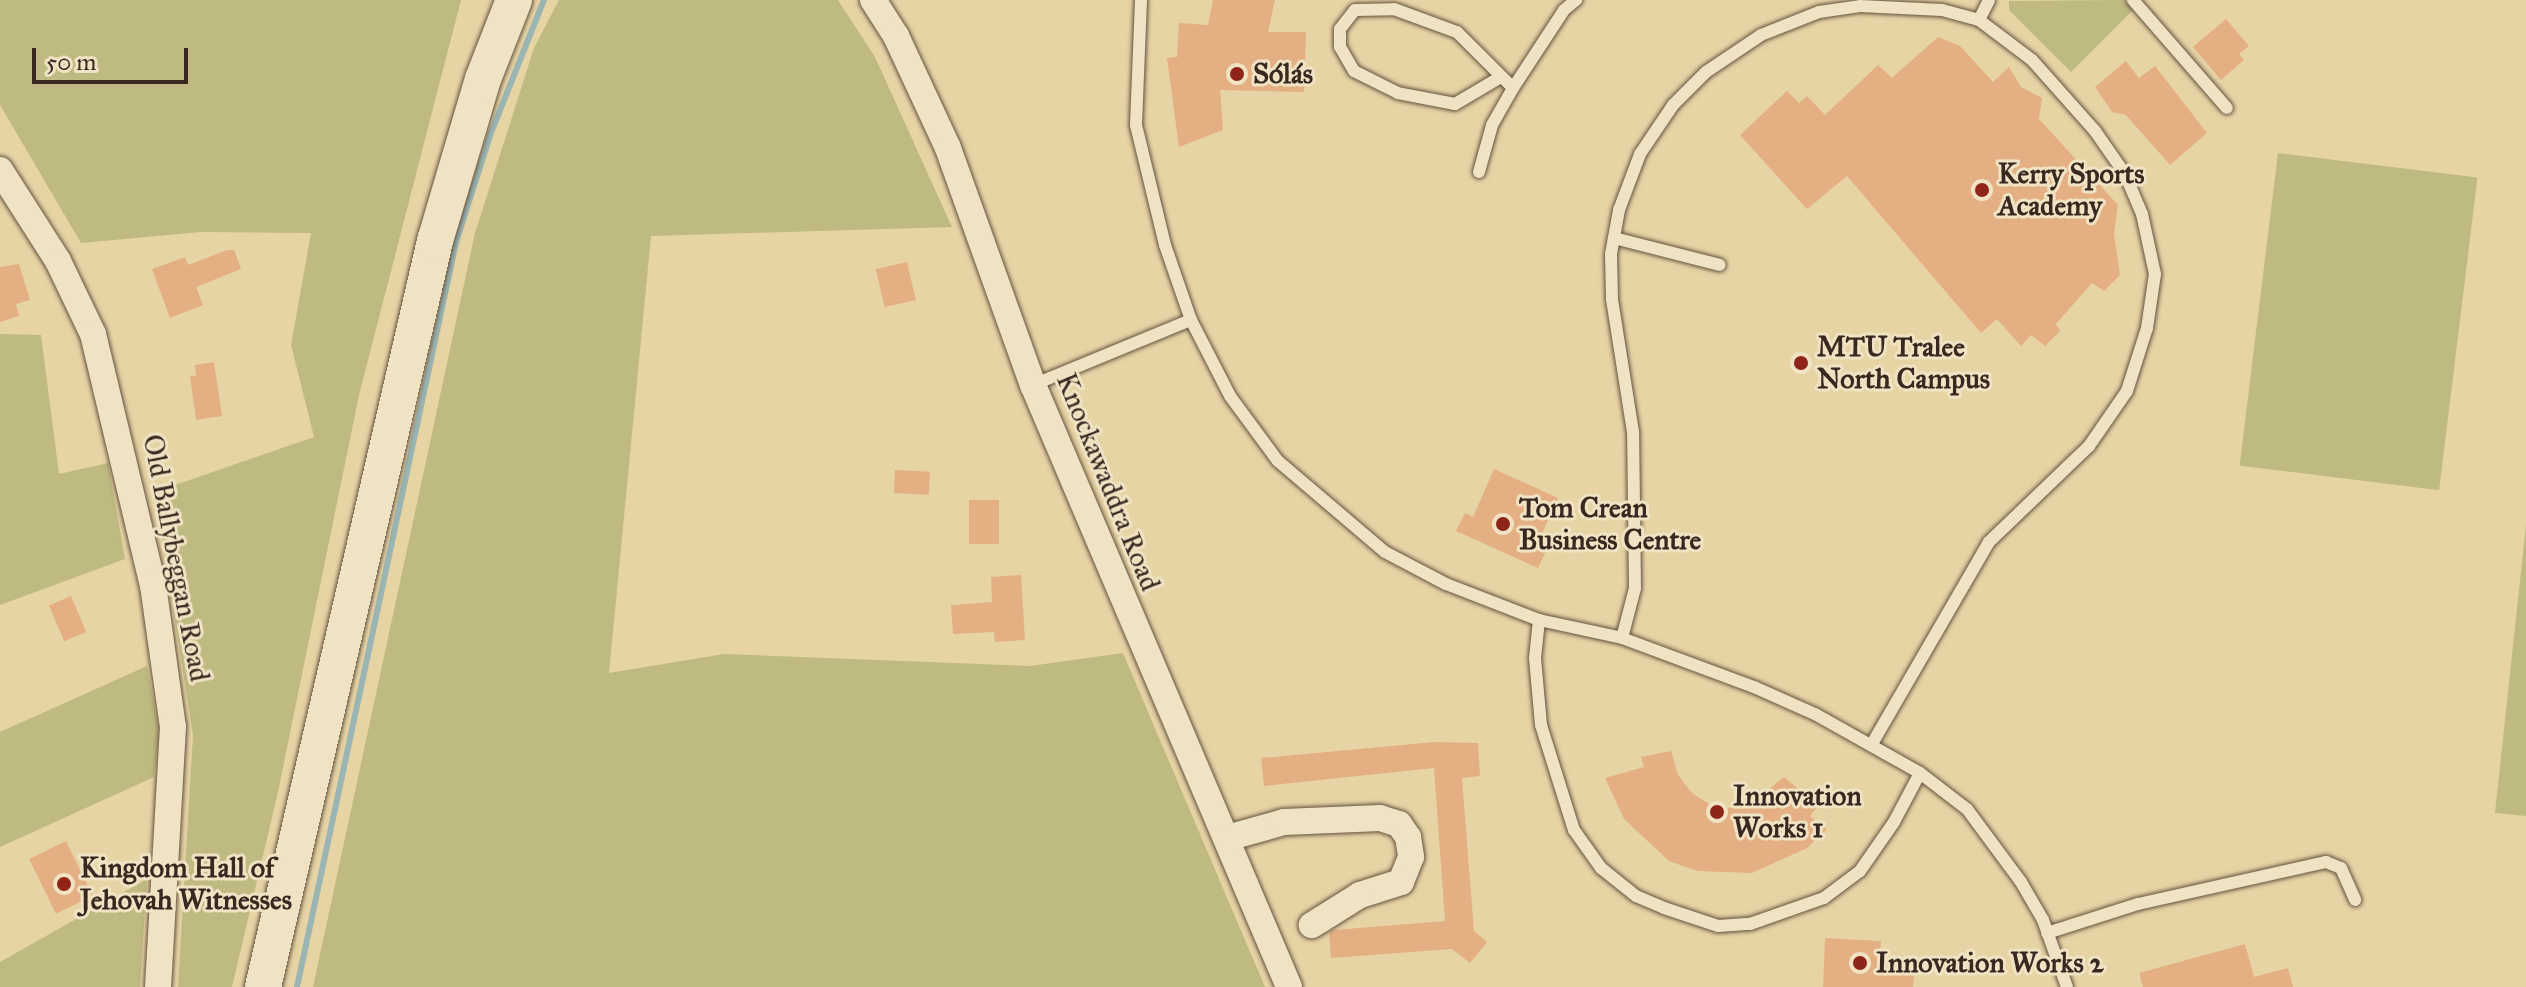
<!DOCTYPE html>
<html>
<head>
<meta charset="utf-8">
<style>
  body { margin:0 }
  #map { position:relative; width:2526px; height:987px; overflow:hidden; background:#e7d4a5; font-family:"IM FELL Great Primer",serif }
  div>[style] { position:absolute }
  .green>* { inset:0; background:#beba81; transform-origin:0 0 }
  .stream>* { height:6px; margin:-3px; padding:0 3px; transform-origin:3px; border-radius:3px; background:#9bb5b2 }
  .building>* { inset:0; background:#e4af83; transform-origin:0 0 }
  .roads { filter:drop-shadow(0 0 2px #645341) drop-shadow(0 0 2px #645341) }
  .lane>* { height:12px; margin:-6px; padding:0 6px; transform-origin:6px; border-radius:6px; background:#efe3c4 }
  .street>* { height:26px; margin:-13px; padding:0 13px; transform-origin:13px; border-radius:13px; background:#efe3c4 }
  .secondary>* { height:36px; margin:-18px; padding:0 18px; transform-origin:18px; border-radius:18px; background:#efe3c4 }
  .dots>* { width:22px; height:22px; translate:-50% -50%; box-sizing:border-box; border:4px solid #efe3c4; border-radius:50% }
  span { translate:-50% -50%; white-space:nowrap; text-align:center; line-height:1.15; -webkit-text-stroke:6px #efe3c4; paint-order:stroke }
  .poi-label { font-size:28px; color:#382820; font-weight:700 }
  .left { translate:0 -50%; text-align:left }
  .street-label { font-size:28px; color:#382820 }
  .scale { position:absolute; left:32px; top:48px; width:156px; height:36px; box-sizing:border-box; border:4px solid #382820; border-top:0; padding-left:10px; font-size:24px; line-height:28px; white-space:nowrap; color:#382820; -webkit-text-stroke:6px #efe3c4; paint-order:stroke }
</style>
</head>
<body>
<div id="map">
  <div class="green">
    <div style="clip-path:polygon(0 0,461px 0,359px 395px,278px 792px,232px 987px,178px 987px,193px 735px,155px 492px,314px 437px,291px 345px,311px 233px,201px 232px,81px 243px,0 105px)"></div>
    <div style="clip-path:polygon(559px 0,838px 0,875px 57px,952px 227px,651px 236px,609px 673px,724px 654px,1030px 666px,1123px 653px,1265px 987px,313px 987px,475px 233px,534px 48px)"></div>
    <div style="clip-path:polygon(2125px 0,2134px 9px,2071px 72px,2009px 10px,2009px 1px)"></div>
    <div style="left:2278px;top:153px;width:201px;height:315px;rotate:7deg"></div>
    <div style="clip-path:polygon(0 334px,41px 335px,59px 474px,108px 463px,125px 559px,0 605px)"></div>
    <div style="clip-path:polygon(2526px 525px,2526px 816px,2495px 813px)"></div>
    <div style="clip-path:polygon(147px 666px,159px 731px,154px 777px,0 847px,0 732px)"></div>
    <div style="clip-path:polygon(147px 879px,140px 987px,0 987px,0 962px)"></div>
  </div>
  <div class="stream">
    <div style="left:297px;top:987px;width:762px;rotate:-77.95deg"></div>
    <div style="left:456px;top:242px;width:114px;rotate:-72.2deg"></div>
    <div style="left:491px;top:133px;width:143px;rotate:-68.3deg"></div>
  </div>
  <div class="building">
    <div style="clip-path:polygon(1213px 0,1275px 0,1268px 32px,1306px 32px,1304px 92px,1220px 90px,1223px 130px,1179px 147px,1167px 58px,1177px 57px,1179px 23px,1208px 25px)"></div>
    <div style="clip-path:polygon(2226px 19px,2249px 46px,2239px 54px,2244px 60px,2221px 80px,2193px 47px)"></div>
    <div style="clip-path:polygon(1938px 37px,1960px 46px,1993px 82px,2009px 67px,2021px 87px,2042px 98px,2039px 119px,2118px 205px,2114px 234px,2120px 275px,2104px 291px,2092px 283px,2056px 324px,2060px 331px,2045px 346px,2031px 335px,2021px 346px,1997px 319px,1981px 333px,1847px 176px,1807px 209px,1740px 135px,1787px 91px,1799px 103px,1807px 96px,1825px 115px,1878px 65px,1892px 78px)"></div>
    <div style="clip-path:polygon(2126px 61px,2139px 78px,2155px 66px,2207px 133px,2170px 165px,2126px 115px,2112px 112px,2095px 87px)"></div>
    <div style="clip-path:polygon(227px 250px,234px 250px,241px 269px,196px 287px,203px 305px,170px 318px,152px 269px,185px 257px,188px 265px)"></div>
    <div style="left:907px;top:262px;width:39px;height:32px;rotate:77deg"></div>
    <div style="clip-path:polygon(19px 264px,30px 300px,16px 304px,19px 316px,0 322px,0 267px)"></div>
    <div style="clip-path:polygon(214px 362px,222px 416px,196px 420px,190px 376px,196px 376px,195px 365px)"></div>
    <div style="clip-path:polygon(1494px 469px,1558px 498px,1539px 540px,1549px 545px,1538px 568px,1456px 531px,1465px 513px,1473px 517px)"></div>
    <div style="left:895px;top:470px;width:35px;height:23px;rotate:3deg"></div>
    <div style="left:969px;top:500px;width:30px;height:44px"></div>
    <div style="clip-path:polygon(1021px 575px,1025px 640px,995px 642px,994px 632px,953px 634px,951px 605px,992px 602px,991px 577px)"></div>
    <div style="left:71px;top:596px;width:39px;height:24px;rotate:67deg"></div>
    <div style="clip-path:polygon(1435px 742px,1478px 743px,1480px 776px,1462px 778px,1474px 931px,1487px 942px,1470px 963px,1452px 949px,1331px 958px,1329px 933px,1334px 930px,1445px 921px,1434px 768px,1264px 786px,1261px 758px)"></div>
    <div style="clip-path:polygon(1671px 751px,1678px 775px,1692px 793px,1709px 804px,1729px 808px,1751px 804px,1784px 777px,1818px 806px,1810px 816px,1827px 829px,1807px 848px,1752px 873px,1697px 871px,1669px 861px,1624px 819px,1605px 778px,1644px 767px,1641px 757px)"></div>
    <div style="left:66px;top:841px;width:61px;height:41px;rotate:64deg"></div>
    <div style="clip-path:polygon(1825px 938px,1881px 941px,1879px 961px,1915px 965px,1913px 987px,1823px 987px)"></div>
    <div style="clip-path:polygon(2245px 944px,2254px 977px,2288px 968px,2293px 987px,2143px 987px,2139px 973px)"></div>
  </div>
  <div class="roads">
    <div class="lane">
      <div style="left:1141px;top:0;width:125px;rotate:92.3deg"></div>
      <div style="left:1136px;top:125px;width:123px;rotate:76.4deg"></div>
      <div style="left:1165px;top:245px;width:79px;rotate:70.9deg"></div>
      <div style="left:1191px;top:320px;width:85px;rotate:62.8deg"></div>
      <div style="left:1230px;top:396px;width:81px;rotate:53.6deg"></div>
      <div style="left:1278px;top:461px;width:140px;rotate:40.4deg"></div>
      <div style="left:1385px;top:552px;width:69px;rotate:27.7deg"></div>
      <div style="left:1446px;top:584px;width:100px;rotate:21.2deg"></div>
      <div style="left:1539px;top:620px;width:85px;rotate:12.2deg"></div>
      <div style="left:1622px;top:638px;width:141px;rotate:20.4deg"></div>
      <div style="left:1754px;top:687px;width:67px;rotate:23.9deg"></div>
      <div style="left:1815px;top:714px;width:120px;rotate:29.3deg"></div>
      <div style="left:1920px;top:773px;width:59px;rotate:37.5deg"></div>
      <div style="left:1967px;top:809px;width:91px;rotate:53.5deg"></div>
      <div style="left:2021px;top:882px;width:44px;rotate:59.9deg"></div>
      <div style="left:2043px;top:920px;width:71px;rotate:70.3deg"></div>
      <div style="left:2133px;top:0;width:143px;rotate:49deg"></div>
      <div style="left:1979px;top:20px;width:22px;rotate:-63deg"></div>
      <div style="left:1499px;top:78px;width:51px;rotate:149.4deg"></div>
      <div style="left:1455px;top:104px;width:58px;rotate:-169.1deg"></div>
      <div style="left:1398px;top:93px;width:49px;rotate:-153.4deg"></div>
      <div style="left:1354px;top:71px;width:28px;rotate:-120deg"></div>
      <div style="left:1340px;top:47px;width:18px;rotate:-90deg"></div>
      <div style="left:1340px;top:29px;width:24px;rotate:-52deg"></div>
      <div style="left:1355px;top:10px;width:39px;rotate:-1deg"></div>
      <div style="left:1394px;top:9px;width:67px;rotate:20.1deg"></div>
      <div style="left:1457px;top:32px;width:79px;rotate:45deg"></div>
      <div style="left:1479px;top:172px;width:49px;rotate:-74.5deg"></div>
      <div style="left:1492px;top:125px;width:43px;rotate:-60.4deg"></div>
      <div style="left:1513px;top:88px;width:93px;rotate:-56.8deg"></div>
      <div style="left:1564px;top:10px;width:16px;rotate:-40deg"></div>
      <div style="left:1614px;top:238px;width:109px;rotate:14.3deg"></div>
      <div style="left:1033px;top:385px;width:171px;rotate:-22.4deg"></div>
      <div style="left:1539px;top:620px;width:38px;rotate:96deg"></div>
      <div style="left:1535px;top:658px;width:67px;rotate:84.9deg"></div>
      <div style="left:1541px;top:725px;width:110px;rotate:72.6deg"></div>
      <div style="left:1574px;top:830px;width:47px;rotate:54.6deg"></div>
      <div style="left:1601px;top:868px;width:45px;rotate:38.7deg"></div>
      <div style="left:1636px;top:896px;width:30px;rotate:23deg"></div>
      <div style="left:1664px;top:908px;width:57px;rotate:18.4deg"></div>
      <div style="left:1718px;top:926px;width:32px;rotate:-4deg"></div>
      <div style="left:1750px;top:924px;width:78px;rotate:-19.4deg"></div>
      <div style="left:1824px;top:898px;width:45px;rotate:-36.9deg"></div>
      <div style="left:1860px;top:871px;width:60px;rotate:-55.2deg"></div>
      <div style="left:1894px;top:822px;width:55px;rotate:-62deg"></div>
      <div style="left:1622px;top:638px;width:52px;rotate:-75.4deg"></div>
      <div style="left:1635px;top:588px;width:156px;rotate:-90.7deg"></div>
      <div style="left:1633px;top:432px;width:135px;rotate:-99deg"></div>
      <div style="left:1612px;top:299px;width:45px;rotate:-91.3deg"></div>
      <div style="left:1611px;top:254px;width:45px;rotate:-79.7deg"></div>
      <div style="left:1619px;top:210px;width:60px;rotate:-69.4deg"></div>
      <div style="left:1640px;top:154px;width:59px;rotate:-56deg"></div>
      <div style="left:1673px;top:105px;width:47px;rotate:-45deg"></div>
      <div style="left:1706px;top:72px;width:66px;rotate:-33.9deg"></div>
      <div style="left:1761px;top:35px;width:62px;rotate:-21.6deg"></div>
      <div style="left:1819px;top:12px;width:41px;rotate:-8.3deg"></div>
      <div style="left:1860px;top:6px;width:82px;rotate:2.8deg"></div>
      <div style="left:1942px;top:10px;width:38px;rotate:15deg"></div>
      <div style="left:1979px;top:20px;width:66px;rotate:37deg"></div>
      <div style="left:2032px;top:60px;width:95px;rotate:48.4deg"></div>
      <div style="left:2095px;top:131px;width:52px;rotate:55.1deg"></div>
      <div style="left:2125px;top:174px;width:43px;rotate:67deg"></div>
      <div style="left:2142px;top:214px;width:61px;rotate:77.8deg"></div>
      <div style="left:2155px;top:274px;width:55px;rotate:98.4deg"></div>
      <div style="left:2147px;top:328px;width:66px;rotate:107.6deg"></div>
      <div style="left:2127px;top:391px;width:67px;rotate:124.6deg"></div>
      <div style="left:2089px;top:446px;width:139px;rotate:136.2deg"></div>
      <div style="left:1989px;top:542px;width:233px;rotate:120.1deg"></div>
      <div style="left:2047px;top:933px;width:96px;rotate:-17.7deg"></div>
      <div style="left:2138px;top:904px;width:193px;rotate:-12.6deg"></div>
      <div style="left:2326px;top:862px;width:16px;rotate:22deg"></div>
      <div style="left:2341px;top:868px;width:35px;rotate:66deg"></div>
    </div>
    <div class="street">
      <div style="left:873px;top:0;width:43px;rotate:57.4deg"></div>
      <div style="left:896px;top:36px;width:123px;rotate:65.1deg"></div>
      <div style="left:948px;top:148px;width:252px;rotate:70.3deg"></div>
      <div style="left:1033px;top:385px;width:654px;rotate:66.96deg"></div>
      <div style="left:0;top:170px;width:108px;rotate:57.5deg"></div>
      <div style="left:58px;top:261px;width:81px;rotate:64.4deg"></div>
      <div style="left:93px;top:334px;width:258px;rotate:76.6deg"></div>
      <div style="left:153px;top:585px;width:143px;rotate:82deg"></div>
      <div style="left:173px;top:727px;width:260px;rotate:93.3deg"></div>
      <div style="left:1227px;top:838px;width:59px;rotate:-15.7deg"></div>
      <div style="left:1284px;top:822px;width:96px;rotate:-2.4deg"></div>
      <div style="left:1380px;top:818px;width:20px;rotate:18deg"></div>
      <div style="left:1399px;top:824px;width:16px;rotate:55deg"></div>
      <div style="left:1408px;top:837px;width:20px;rotate:81deg"></div>
      <div style="left:1411px;top:857px;width:27px;rotate:112deg"></div>
      <div style="left:1401px;top:882px;width:43px;rotate:162.4deg"></div>
      <div style="left:1360px;top:895px;width:57px;rotate:148deg"></div>
    </div>
    <div class="secondary">
      <div style="left:263px;top:987px;width:766px;rotate:-77.02deg"></div>
      <div style="left:435px;top:241px;width:169px;rotate:-73.5deg"></div>
      <div style="left:483px;top:79px;width:85px;rotate:-68.6deg"></div>
    </div>
  </div>
  <div class="dots">
    <div style="left:1237px;top:74px;background:#8f2418"></div>
    <div style="left:1982px;top:190px;background:#8f2418"></div>
    <div style="left:1801px;top:363px;background:#8f2418"></div>
    <div style="left:1503px;top:524px;background:#8f2418"></div>
    <div style="left:1717px;top:812px;background:#8f2418"></div>
    <div style="left:64px;top:884px;background:#8f2418"></div>
    <div style="left:1860px;top:963px;background:#8f2418"></div>
  </div>
  <div class="poi-label">
    <span class="left" style="left:1253px;top:74px">Sólás</span>
    <span class="left" style="left:1998px;top:190px">Kerry Sports<br>Academy</span>
    <span class="left" style="left:1817px;top:363px">MTU Tralee<br>North Campus</span>
    <span class="left" style="left:1519px;top:524px">Tom Crean<br>Business Centre</span>
    <span class="left" style="left:1733px;top:812px">Innovation<br>Works 1</span>
    <span class="left" style="left:80px;top:884px">Kingdom Hall of<br>Jehovah Witnesses</span>
    <span class="left" style="left:1876px;top:963px">Innovation Works 2</span>
  </div>
  <div class="street-label">
    <span style="left:1108px;top:482px;rotate:68deg">Knockawaddra Road</span>
    <span style="left:176px;top:558px;rotate:79deg">Old Ballybeggan Road</span>
  </div>
  <div class="scale">50 m</div>
</div>
</body>
</html>
